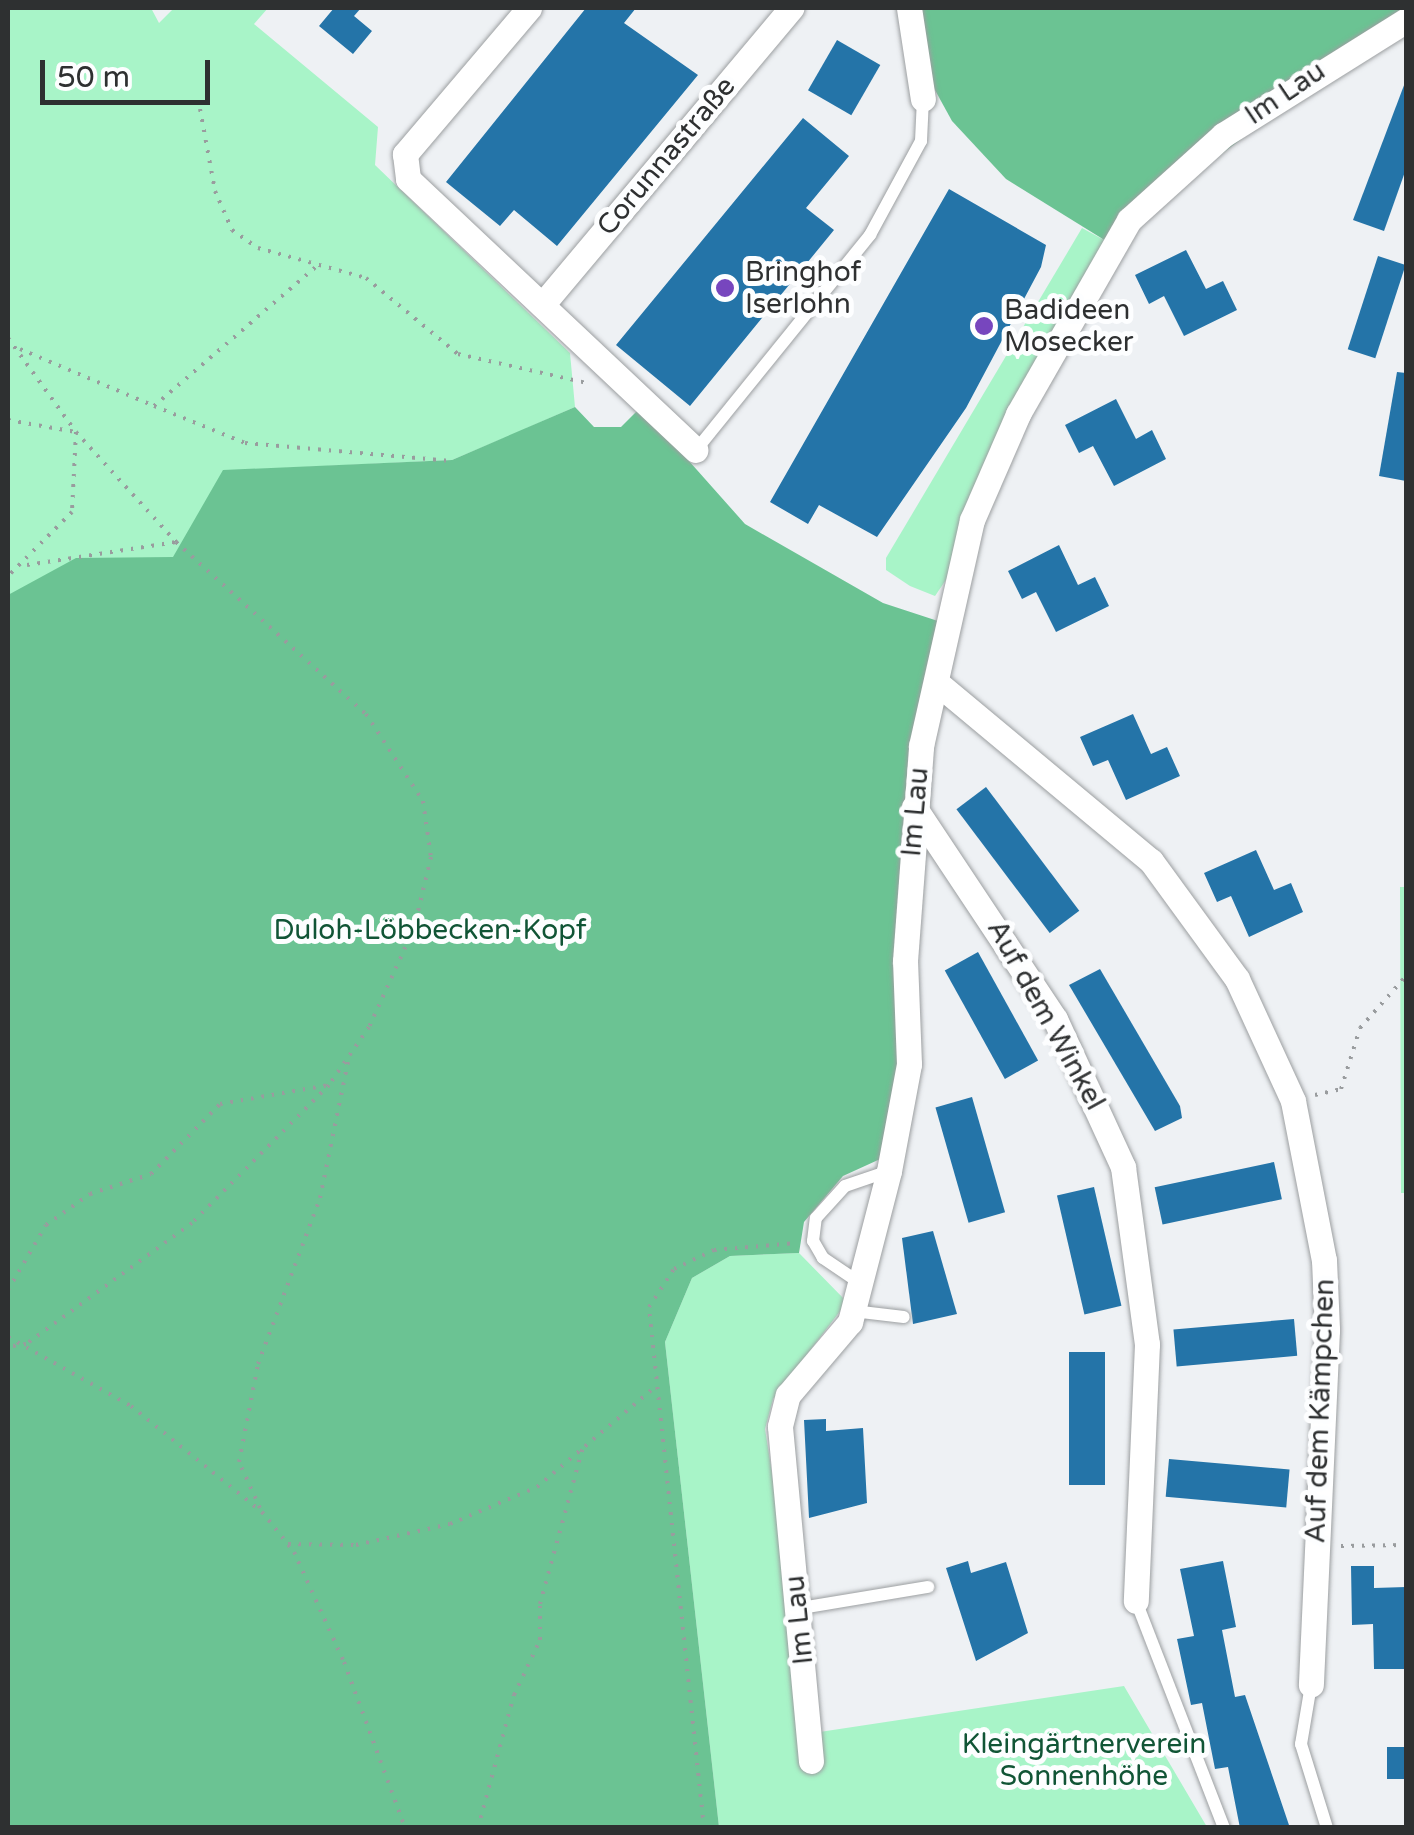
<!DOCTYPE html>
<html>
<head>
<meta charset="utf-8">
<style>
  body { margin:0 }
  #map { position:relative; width:1414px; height:1835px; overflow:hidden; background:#eef1f4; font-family:"Varela Round",sans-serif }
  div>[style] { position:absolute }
  .green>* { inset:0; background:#a8f4c8 }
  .forest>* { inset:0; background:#6bc393 }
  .building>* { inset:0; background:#2474a8; transform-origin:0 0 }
  .path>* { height:4px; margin-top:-2px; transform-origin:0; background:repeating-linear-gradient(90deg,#999c9e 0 2.5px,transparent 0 10.5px) }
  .roads { filter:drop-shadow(0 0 2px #9c9fa1) drop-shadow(0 0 2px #9c9fa1) }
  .lane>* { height:12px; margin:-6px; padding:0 6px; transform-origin:6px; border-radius:6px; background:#fff }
  .street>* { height:25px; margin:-12.5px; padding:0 12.5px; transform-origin:12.5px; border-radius:12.5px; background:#fff }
  .dots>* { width:28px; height:28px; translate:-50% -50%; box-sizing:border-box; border:5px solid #fdfeff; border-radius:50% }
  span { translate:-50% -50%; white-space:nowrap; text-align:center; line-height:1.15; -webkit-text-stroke:10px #fdfeff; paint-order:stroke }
  .street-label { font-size:28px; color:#2e3031 }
  .poi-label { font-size:28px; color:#2e3031 }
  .left { translate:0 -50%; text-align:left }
  .park-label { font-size:28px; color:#115536 }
  .frame { position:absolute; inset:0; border:10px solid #2e3031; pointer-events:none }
  .scale { position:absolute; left:40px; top:60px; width:170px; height:45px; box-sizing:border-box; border:5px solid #2e3031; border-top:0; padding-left:12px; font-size:30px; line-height:35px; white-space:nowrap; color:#2e3031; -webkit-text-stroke:8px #fdfeff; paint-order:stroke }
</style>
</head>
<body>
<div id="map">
  <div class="green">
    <div style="clip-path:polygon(evenodd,8px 8px,151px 8px,159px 23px,174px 8px,268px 8px,254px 24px,378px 127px,375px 165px,570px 353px,575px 407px,527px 428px,730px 517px,925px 629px,714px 1250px,8px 1827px,8px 8px,504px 438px,493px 510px,223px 471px,452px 460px,504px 438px)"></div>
    <div style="clip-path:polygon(1082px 228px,1106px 241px,954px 568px,935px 596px,910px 586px,886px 570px,886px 558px)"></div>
    <div style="clip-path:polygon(1400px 887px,1406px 887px,1406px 1193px,1401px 1193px)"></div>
    <div style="clip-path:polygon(799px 1253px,847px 1302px,773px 1399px,765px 1429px,813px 1733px,1124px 1686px,1207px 1827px,719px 1827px,665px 1342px,692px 1278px,730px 1256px)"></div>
  </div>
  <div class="forest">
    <div style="clip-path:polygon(915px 8px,1406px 8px,1406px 15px,1106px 241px,1006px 179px,952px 121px,930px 81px)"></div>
    <div style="clip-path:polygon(575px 407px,594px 427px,621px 427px,641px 407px,745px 524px,883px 603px,944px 623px,906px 1065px,889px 1155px,843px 1176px,804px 1222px,799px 1253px,730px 1256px,692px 1278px,665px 1342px,719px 1827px,8px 1827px,8px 595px,76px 558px,173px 557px,223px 470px,452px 460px)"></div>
  </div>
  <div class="building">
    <div style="clip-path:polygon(334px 8px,361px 8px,354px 16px,372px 31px,353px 54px,319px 26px)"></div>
    <div style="clip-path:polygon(586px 8px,636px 8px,624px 23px,698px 75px,557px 246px,514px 210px,500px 226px,446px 182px)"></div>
    <div style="left:837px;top:40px;width:50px;height:58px;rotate:30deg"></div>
    <div style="clip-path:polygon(1406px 80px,1406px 169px,1384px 231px,1353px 220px)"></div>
    <div style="clip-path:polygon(803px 118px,849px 156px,806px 208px,834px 230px,690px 406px,616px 345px)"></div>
    <div style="clip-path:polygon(949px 189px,1046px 245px,1041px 267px,966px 408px,877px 537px,819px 505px,808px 524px,770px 502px)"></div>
    <div style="clip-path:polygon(1186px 250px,1206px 289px,1223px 281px,1237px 310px,1184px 336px,1164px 296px,1149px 304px,1135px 275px)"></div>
    <div style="left:1378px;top:256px;width:29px;height:98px;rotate:18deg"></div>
    <div style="clip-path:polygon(1397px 372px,1406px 373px,1406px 481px,1379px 476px)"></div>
    <div style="clip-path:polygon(1116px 399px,1136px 439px,1152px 430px,1166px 459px,1114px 486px,1093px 446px,1079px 453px,1065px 425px)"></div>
    <div style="clip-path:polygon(1059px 545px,1078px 585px,1095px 577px,1109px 606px,1056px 632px,1036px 592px,1022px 599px,1008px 571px)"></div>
    <div style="clip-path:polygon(1133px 714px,1151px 754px,1167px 747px,1180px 776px,1126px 800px,1108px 760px,1093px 766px,1080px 737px)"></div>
    <div style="left:986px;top:787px;width:155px;height:37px;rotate:53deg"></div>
    <div style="clip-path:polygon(1256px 850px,1274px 890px,1291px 883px,1303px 912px,1249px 937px,1231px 896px,1217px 902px,1204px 873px)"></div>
    <div style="left:978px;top:952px;width:124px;height:38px;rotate:61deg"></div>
    <div style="clip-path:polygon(1100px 969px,1180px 1106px,1182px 1118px,1155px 1131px,1069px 985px)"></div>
    <div style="left:972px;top:1097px;width:120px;height:38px;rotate:74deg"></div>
    <div style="left:1274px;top:1162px;width:38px;height:122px;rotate:78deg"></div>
    <div style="left:1094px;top:1187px;width:122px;height:38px;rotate:77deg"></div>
    <div style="clip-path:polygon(933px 1231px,957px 1314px,913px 1324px,902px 1238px)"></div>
    <div style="left:1294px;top:1319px;width:37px;height:121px;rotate:85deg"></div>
    <div style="left:1069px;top:1352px;width:36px;height:133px"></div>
    <div style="clip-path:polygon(826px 1419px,826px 1431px,863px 1428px,867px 1503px,809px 1518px,804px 1420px)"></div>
    <div style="left:1169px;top:1459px;width:121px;height:38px;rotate:5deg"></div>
    <div style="clip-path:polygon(968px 1561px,971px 1573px,1006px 1562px,1028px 1633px,976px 1661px,946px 1568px)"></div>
    <div style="clip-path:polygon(1223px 1561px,1236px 1627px,1222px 1630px,1235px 1697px,1245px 1695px,1290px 1828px,1240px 1828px,1228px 1767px,1215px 1769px,1202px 1703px,1191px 1705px,1177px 1639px,1194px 1636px,1180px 1569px)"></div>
    <div style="clip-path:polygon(1351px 1566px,1374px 1566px,1374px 1588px,1406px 1587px,1406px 1669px,1374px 1669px,1373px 1624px,1352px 1625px)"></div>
    <div style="left:1406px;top:1747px;width:32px;height:19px;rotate:90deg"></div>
  </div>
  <div class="path">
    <div style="left:200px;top:109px;width:83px;rotate:79.6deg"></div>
    <div style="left:215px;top:191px;width:43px;rotate:66.4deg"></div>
    <div style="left:232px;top:230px;width:32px;rotate:35deg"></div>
    <div style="left:258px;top:248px;width:112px;rotate:15.5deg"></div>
    <div style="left:366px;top:278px;width:119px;rotate:39.6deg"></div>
    <div style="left:458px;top:354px;width:136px;rotate:12.7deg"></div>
    <div style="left:8px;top:338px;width:116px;rotate:54.1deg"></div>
    <div style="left:76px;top:432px;width:149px;rotate:47.7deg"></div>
    <div style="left:176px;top:542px;width:256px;rotate:42.2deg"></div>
    <div style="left:366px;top:714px;width:104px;rotate:56.8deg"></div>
    <div style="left:423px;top:801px;width:57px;rotate:81.9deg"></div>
    <div style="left:431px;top:857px;width:73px;rotate:103.5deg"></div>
    <div style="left:414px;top:928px;width:109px;rotate:114.4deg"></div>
    <div style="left:369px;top:1027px;width:70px;rotate:124.6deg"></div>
    <div style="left:329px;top:1085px;width:194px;rotate:134.8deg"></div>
    <div style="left:192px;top:1223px;width:205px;rotate:143.9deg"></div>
    <div style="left:26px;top:1344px;width:18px;rotate:171deg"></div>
    <div style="left:20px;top:349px;width:146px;rotate:23deg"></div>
    <div style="left:154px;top:406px;width:216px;rotate:-40.7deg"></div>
    <div style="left:154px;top:406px;width:98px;rotate:22.1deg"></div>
    <div style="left:245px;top:443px;width:207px;rotate:5deg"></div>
    <div style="left:8px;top:420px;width:69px;rotate:10deg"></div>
    <div style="left:76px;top:432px;width:80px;rotate:92.9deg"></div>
    <div style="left:72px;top:512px;width:91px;rotate:135deg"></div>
    <div style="left:27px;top:565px;width:151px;rotate:-8.8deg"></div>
    <div style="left:1406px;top:908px;width:34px;rotate:90deg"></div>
    <div style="left:1315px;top:1095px;width:27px;rotate:-13deg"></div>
    <div style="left:1341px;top:1089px;width:64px;rotate:-72.7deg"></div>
    <div style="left:1360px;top:1028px;width:69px;rotate:-48.5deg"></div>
    <div style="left:8px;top:1290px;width:75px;rotate:-59.7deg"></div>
    <div style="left:46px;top:1225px;width:54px;rotate:-35.2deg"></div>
    <div style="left:90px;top:1194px;width:64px;rotate:-18.2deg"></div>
    <div style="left:151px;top:1174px;width:98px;rotate:-45.4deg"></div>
    <div style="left:220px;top:1104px;width:111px;rotate:-9.9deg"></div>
    <div style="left:8px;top:1337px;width:141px;rotate:29.3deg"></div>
    <div style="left:131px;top:1406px;width:169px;rotate:39deg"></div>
    <div style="left:262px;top:1512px;width:51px;rotate:51.3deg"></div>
    <div style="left:294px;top:1552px;width:121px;rotate:65.6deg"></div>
    <div style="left:344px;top:1662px;width:177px;rotate:69.8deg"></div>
    <div style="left:260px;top:1508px;width:51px;rotate:-114.5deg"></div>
    <div style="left:239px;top:1462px;width:100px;rotate:-79deg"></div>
    <div style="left:258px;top:1364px;width:177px;rotate:-69.5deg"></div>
    <div style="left:320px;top:1198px;width:139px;rotate:-78.4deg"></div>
    <div style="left:288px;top:1544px;width:68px;rotate:0.8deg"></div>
    <div style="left:356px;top:1545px;width:96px;rotate:-12.6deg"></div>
    <div style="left:450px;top:1524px;width:95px;rotate:-23deg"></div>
    <div style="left:537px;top:1487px;width:156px;rotate:-40.3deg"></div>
    <div style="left:1341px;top:1546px;width:65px;rotate:-0.9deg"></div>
    <div style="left:478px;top:1828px;width:138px;rotate:-74.9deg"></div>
    <div style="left:514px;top:1695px;width:61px;rotate:-64.7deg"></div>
    <div style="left:540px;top:1640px;width:36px;rotate:-90deg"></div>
    <div style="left:540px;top:1604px;width:163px;rotate:-74.7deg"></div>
    <div style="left:704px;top:1828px;width:524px;rotate:-96.03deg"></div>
    <div style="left:649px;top:1307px;width:45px;rotate:-56.7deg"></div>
    <div style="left:674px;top:1269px;width:44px;rotate:-25.4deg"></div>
    <div style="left:714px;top:1250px;width:82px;rotate:-4.9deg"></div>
  </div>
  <div class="roads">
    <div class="lane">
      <div style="left:696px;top:450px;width:277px;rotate:-51deg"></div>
      <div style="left:870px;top:235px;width:107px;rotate:-61.5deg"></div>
      <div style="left:921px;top:141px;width:42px;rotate:-87.3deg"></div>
      <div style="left:860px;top:1283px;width:45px;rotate:-146deg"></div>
      <div style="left:823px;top:1258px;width:20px;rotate:-120deg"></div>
      <div style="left:813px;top:1241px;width:23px;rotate:-83deg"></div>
      <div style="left:816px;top:1218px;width:43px;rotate:-47.8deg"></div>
      <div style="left:845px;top:1186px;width:46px;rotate:-18.8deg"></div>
      <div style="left:853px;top:1311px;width:51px;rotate:6.7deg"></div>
      <div style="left:1136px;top:1601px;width:243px;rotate:68.8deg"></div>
      <div style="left:801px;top:1608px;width:129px;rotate:-9.4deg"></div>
      <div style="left:1311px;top:1685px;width:60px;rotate:99.6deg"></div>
      <div style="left:1301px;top:1744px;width:88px;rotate:72.8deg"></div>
    </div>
    <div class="street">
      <div style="left:529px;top:8px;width:192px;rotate:130.3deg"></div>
      <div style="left:405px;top:154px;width:25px;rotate:83deg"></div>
      <div style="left:408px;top:179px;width:395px;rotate:43.3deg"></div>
      <div style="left:909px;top:8px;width:92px;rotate:81.3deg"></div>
      <div style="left:542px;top:305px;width:388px;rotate:-50deg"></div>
      <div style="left:936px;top:682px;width:280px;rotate:39.8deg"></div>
      <div style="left:1151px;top:861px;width:146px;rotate:53.9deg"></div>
      <div style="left:1237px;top:979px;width:134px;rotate:65.3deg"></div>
      <div style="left:1293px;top:1101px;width:162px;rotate:79deg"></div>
      <div style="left:1324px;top:1260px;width:70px;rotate:87.5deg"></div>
      <div style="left:1327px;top:1330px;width:355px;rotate:92.6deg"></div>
      <div style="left:914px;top:807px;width:255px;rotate:56.4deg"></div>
      <div style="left:1055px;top:1019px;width:163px;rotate:65.3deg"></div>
      <div style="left:1123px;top:1167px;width:179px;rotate:82.3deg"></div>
      <div style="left:1147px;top:1344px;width:257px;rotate:92.5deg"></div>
      <div style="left:811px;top:1761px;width:336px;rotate:-95.3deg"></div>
      <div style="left:780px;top:1426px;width:32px;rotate:-76deg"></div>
      <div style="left:788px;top:1395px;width:96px;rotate:-49.7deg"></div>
      <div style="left:850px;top:1322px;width:156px;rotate:-75.5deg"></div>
      <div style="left:889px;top:1171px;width:109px;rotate:-79.4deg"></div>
      <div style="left:909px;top:1064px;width:103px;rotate:-92.2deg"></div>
      <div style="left:905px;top:961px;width:216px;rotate:-85.7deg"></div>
      <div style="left:921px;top:746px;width:232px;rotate:-77.3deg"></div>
      <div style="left:972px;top:520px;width:116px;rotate:-66.5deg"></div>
      <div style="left:1018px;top:414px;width:224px;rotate:-60.2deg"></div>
      <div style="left:1129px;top:220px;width:127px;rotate:-42.1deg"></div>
      <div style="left:1223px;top:135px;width:216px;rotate:-32.1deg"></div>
    </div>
  </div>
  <div class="dots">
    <div style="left:725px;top:288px;background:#7746be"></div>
    <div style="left:984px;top:326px;background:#7746be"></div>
  </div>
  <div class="street-label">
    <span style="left:1285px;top:93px;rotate:-34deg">Im Lau</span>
    <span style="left:666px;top:156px;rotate:-50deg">Corunnastraße</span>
    <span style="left:915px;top:812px;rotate:-85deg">Im Lau</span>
    <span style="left:1046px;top:1015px;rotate:61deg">Auf dem Winkel</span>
    <span style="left:1320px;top:1411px;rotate:-88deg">Auf dem Kämpchen</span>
    <span style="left:799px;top:1620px;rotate:-96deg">Im Lau</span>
  </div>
  <div class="poi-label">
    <span class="left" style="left:745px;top:288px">Bringhof<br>Iserlohn</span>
    <span class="left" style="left:1004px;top:326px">Badideen<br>Mosecker</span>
  </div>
  <div class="park-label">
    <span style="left:430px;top:930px">Duloh-Löbbecken-Kopf</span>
    <span style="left:1084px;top:1760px">Kleingärtnerverein<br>Sonnenhöhe</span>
  </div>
  <div class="frame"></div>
  <div class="scale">50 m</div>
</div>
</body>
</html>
